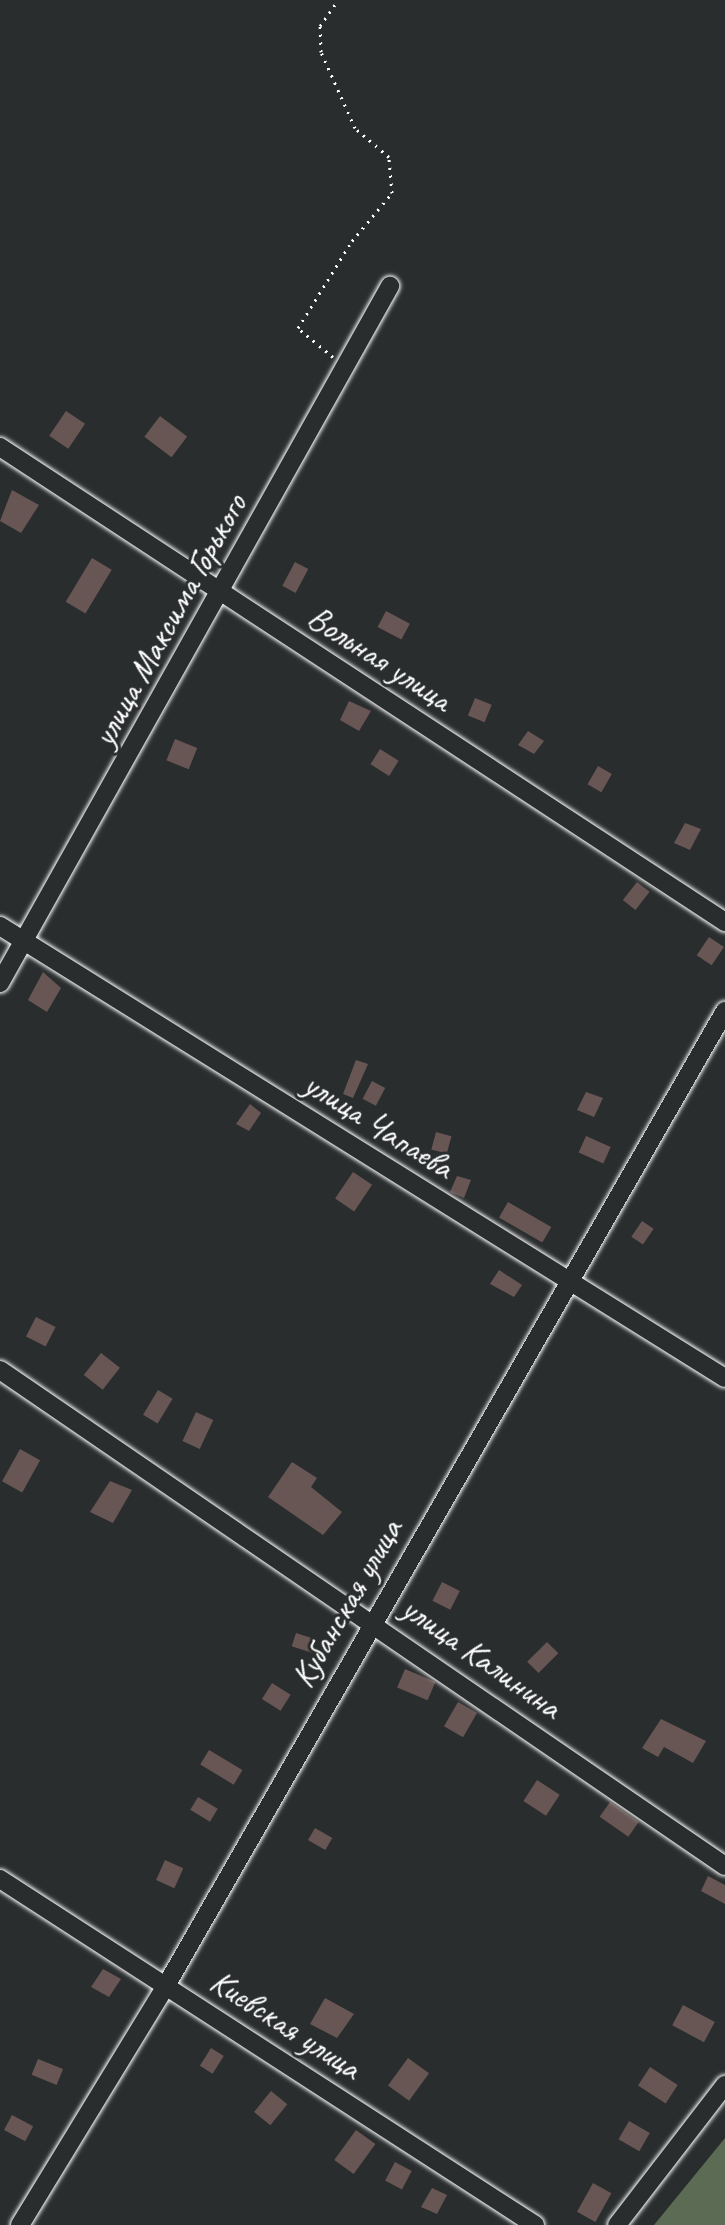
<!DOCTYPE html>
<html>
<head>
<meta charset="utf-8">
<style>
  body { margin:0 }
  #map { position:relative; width:725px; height:2225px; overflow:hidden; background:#2a2d2e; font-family:Caveat,sans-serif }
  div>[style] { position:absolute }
  .green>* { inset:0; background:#5c6b54 }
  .building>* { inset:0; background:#685654; transform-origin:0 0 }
  .path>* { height:3px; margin-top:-1.5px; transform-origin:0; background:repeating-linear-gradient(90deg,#fff 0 2px,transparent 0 8px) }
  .roads { filter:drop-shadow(0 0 2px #fff) drop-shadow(0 0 2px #fff) }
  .street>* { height:18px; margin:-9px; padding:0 9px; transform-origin:9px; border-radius:9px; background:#2a2d2e }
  span { translate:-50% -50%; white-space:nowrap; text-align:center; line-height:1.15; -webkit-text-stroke:6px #2a2d2e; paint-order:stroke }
  .street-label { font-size:34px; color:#fff }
</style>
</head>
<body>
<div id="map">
  <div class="green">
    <div style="clip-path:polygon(725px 2138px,725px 2225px,654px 2225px)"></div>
  </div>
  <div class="building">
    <div style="left:66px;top:411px;width:23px;height:30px;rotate:34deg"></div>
    <div style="left:160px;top:416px;width:34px;height:26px;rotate:37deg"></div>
    <div style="clip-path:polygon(12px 490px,39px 505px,21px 533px,0 521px)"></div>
    <div style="left:92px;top:558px;width:23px;height:51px;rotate:31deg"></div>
    <div style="left:295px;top:562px;width:15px;height:27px;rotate:28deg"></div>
    <div style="left:386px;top:611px;width:27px;height:18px;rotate:28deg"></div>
    <div style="left:475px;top:698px;width:18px;height:19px;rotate:22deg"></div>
    <div style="clip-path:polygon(349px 701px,371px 711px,359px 731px,340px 720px)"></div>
    <div style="clip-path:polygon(528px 731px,544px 741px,534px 754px,518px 745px)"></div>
    <div style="left:175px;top:739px;width:24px;height:23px;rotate:22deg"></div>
    <div style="left:380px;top:749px;width:22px;height:18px;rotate:32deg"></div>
    <div style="left:598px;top:766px;width:16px;height:21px;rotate:30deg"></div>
    <div style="clip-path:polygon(685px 823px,701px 829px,690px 850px,674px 843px)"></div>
    <div style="left:637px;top:882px;width:16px;height:23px;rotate:38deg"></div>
    <div style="left:709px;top:937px;width:18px;height:22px;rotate:34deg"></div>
    <div style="clip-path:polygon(43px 972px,61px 988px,47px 1012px,28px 1000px)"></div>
    <div style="clip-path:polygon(356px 1060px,368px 1064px,353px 1098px,343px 1094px)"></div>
    <div style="left:372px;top:1081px;width:15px;height:20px;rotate:28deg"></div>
    <div style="clip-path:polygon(586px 1092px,603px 1098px,594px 1117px,577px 1110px)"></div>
    <div style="clip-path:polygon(250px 1104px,261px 1113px,249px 1131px,236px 1124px)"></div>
    <div style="left:436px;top:1132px;width:16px;height:18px;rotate:15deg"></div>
    <div style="left:586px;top:1136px;width:27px;height:18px;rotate:24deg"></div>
    <div style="left:353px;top:1172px;width:23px;height:32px;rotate:34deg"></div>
    <div style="clip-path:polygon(457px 1176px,471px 1180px,464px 1198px,450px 1192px)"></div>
    <div style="left:508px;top:1202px;width:50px;height:18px;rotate:30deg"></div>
    <div style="left:642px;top:1221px;width:14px;height:19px;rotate:34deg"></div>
    <div style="clip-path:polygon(499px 1270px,522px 1285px,514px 1297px,490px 1284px)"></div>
    <div style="left:36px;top:1317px;width:22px;height:22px;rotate:27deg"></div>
    <div style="left:101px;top:1353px;width:24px;height:28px;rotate:38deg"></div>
    <div style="left:158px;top:1390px;width:17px;height:29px;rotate:31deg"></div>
    <div style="left:196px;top:1412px;width:19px;height:32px;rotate:25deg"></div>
    <div style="left:20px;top:1449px;width:23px;height:37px;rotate:29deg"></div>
    <div style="clip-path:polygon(292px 1462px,317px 1478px,311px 1487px,342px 1512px,323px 1535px,268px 1497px)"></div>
    <div style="clip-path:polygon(110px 1481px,132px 1490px,113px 1523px,90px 1512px)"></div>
    <div style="left:442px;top:1582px;width:20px;height:21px;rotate:27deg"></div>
    <div style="left:296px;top:1633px;width:22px;height:14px;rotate:18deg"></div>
    <div style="left:547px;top:1642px;width:16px;height:28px;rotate:45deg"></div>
    <div style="left:405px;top:1669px;width:33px;height:20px;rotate:23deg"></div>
    <div style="left:272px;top:1683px;width:22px;height:19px;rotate:32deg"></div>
    <div style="left:458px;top:1702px;width:22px;height:28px;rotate:30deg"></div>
    <div style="clip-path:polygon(661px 1719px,706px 1741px,693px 1763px,664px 1747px,658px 1757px,642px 1748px)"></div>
    <div style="left:209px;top:1750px;width:39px;height:17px;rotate:31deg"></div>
    <div style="left:537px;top:1780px;width:27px;height:25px;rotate:33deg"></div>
    <div style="left:198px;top:1797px;width:23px;height:15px;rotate:31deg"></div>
    <div style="left:610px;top:1802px;width:35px;height:18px;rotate:35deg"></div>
    <div style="left:315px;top:1828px;width:20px;height:14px;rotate:30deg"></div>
    <div style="left:165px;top:1860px;width:20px;height:22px;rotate:24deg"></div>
    <div style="clip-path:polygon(708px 1876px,725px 1885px,725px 1904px,701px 1891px)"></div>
    <div style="clip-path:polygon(103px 1969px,121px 1979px,109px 1997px,91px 1987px)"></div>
    <div style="clip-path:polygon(325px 1998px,354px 2014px,337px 2038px,310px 2024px)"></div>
    <div style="left:683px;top:2005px;width:36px;height:23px;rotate:28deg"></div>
    <div style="left:211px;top:2048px;width:15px;height:21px;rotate:32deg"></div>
    <div style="left:408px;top:2058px;width:26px;height:34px;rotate:36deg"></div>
    <div style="left:38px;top:2059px;width:27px;height:17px;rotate:22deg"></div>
    <div style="left:650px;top:2067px;width:33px;height:22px;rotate:33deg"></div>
    <div style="left:271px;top:2091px;width:21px;height:27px;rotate:39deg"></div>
    <div style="left:12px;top:2115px;width:24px;height:17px;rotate:28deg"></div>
    <div style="left:629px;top:2121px;width:24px;height:21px;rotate:30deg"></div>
    <div style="left:356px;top:2130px;width:24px;height:37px;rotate:36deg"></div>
    <div style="left:395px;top:2162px;width:19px;height:21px;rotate:28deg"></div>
    <div style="left:593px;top:2183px;width:21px;height:33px;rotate:29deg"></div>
    <div style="clip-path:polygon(432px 2188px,447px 2195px,437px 2214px,421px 2207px)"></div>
  </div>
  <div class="path">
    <div style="left:333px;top:357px;width:45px;rotate:-140.4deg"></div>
    <div style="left:298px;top:328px;width:102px;rotate:-58.2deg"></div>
    <div style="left:352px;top:241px;width:62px;rotate:-50.2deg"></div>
    <div style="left:392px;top:193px;width:36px;rotate:-95deg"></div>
    <div style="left:389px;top:157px;width:45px;rotate:-139.5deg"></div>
    <div style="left:355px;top:128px;width:83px;rotate:-114.1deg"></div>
    <div style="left:321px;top:52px;width:26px;rotate:-92deg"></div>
    <div style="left:320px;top:26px;width:32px;rotate:-55deg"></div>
  </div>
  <div class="roads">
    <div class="street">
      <div style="left:0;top:447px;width:867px;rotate:33.23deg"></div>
      <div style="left:0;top:926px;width:854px;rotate:31.94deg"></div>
      <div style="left:0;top:983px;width:799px;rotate:-60.77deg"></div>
      <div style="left:0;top:1370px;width:878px;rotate:34.38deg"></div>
      <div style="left:0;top:1879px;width:637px;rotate:32.89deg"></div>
      <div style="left:20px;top:2225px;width:282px;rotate:-58.6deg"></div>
      <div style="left:167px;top:1984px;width:1122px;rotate:-60.17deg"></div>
      <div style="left:617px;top:2225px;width:177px;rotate:-52.4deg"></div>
    </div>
  </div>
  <div class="street-label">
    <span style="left:169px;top:620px;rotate:-61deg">улица Максима Горького</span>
    <span style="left:380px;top:658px;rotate:33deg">Вольная улица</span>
    <span style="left:379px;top:1125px;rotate:32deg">улица Чапаева</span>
    <span style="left:346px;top:1603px;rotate:-60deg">Кубанская улица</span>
    <span style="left:482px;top:1657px;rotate:35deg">улица Калинина</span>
    <span style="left:286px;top:2024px;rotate:33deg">Киевская улица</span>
  </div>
</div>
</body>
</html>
